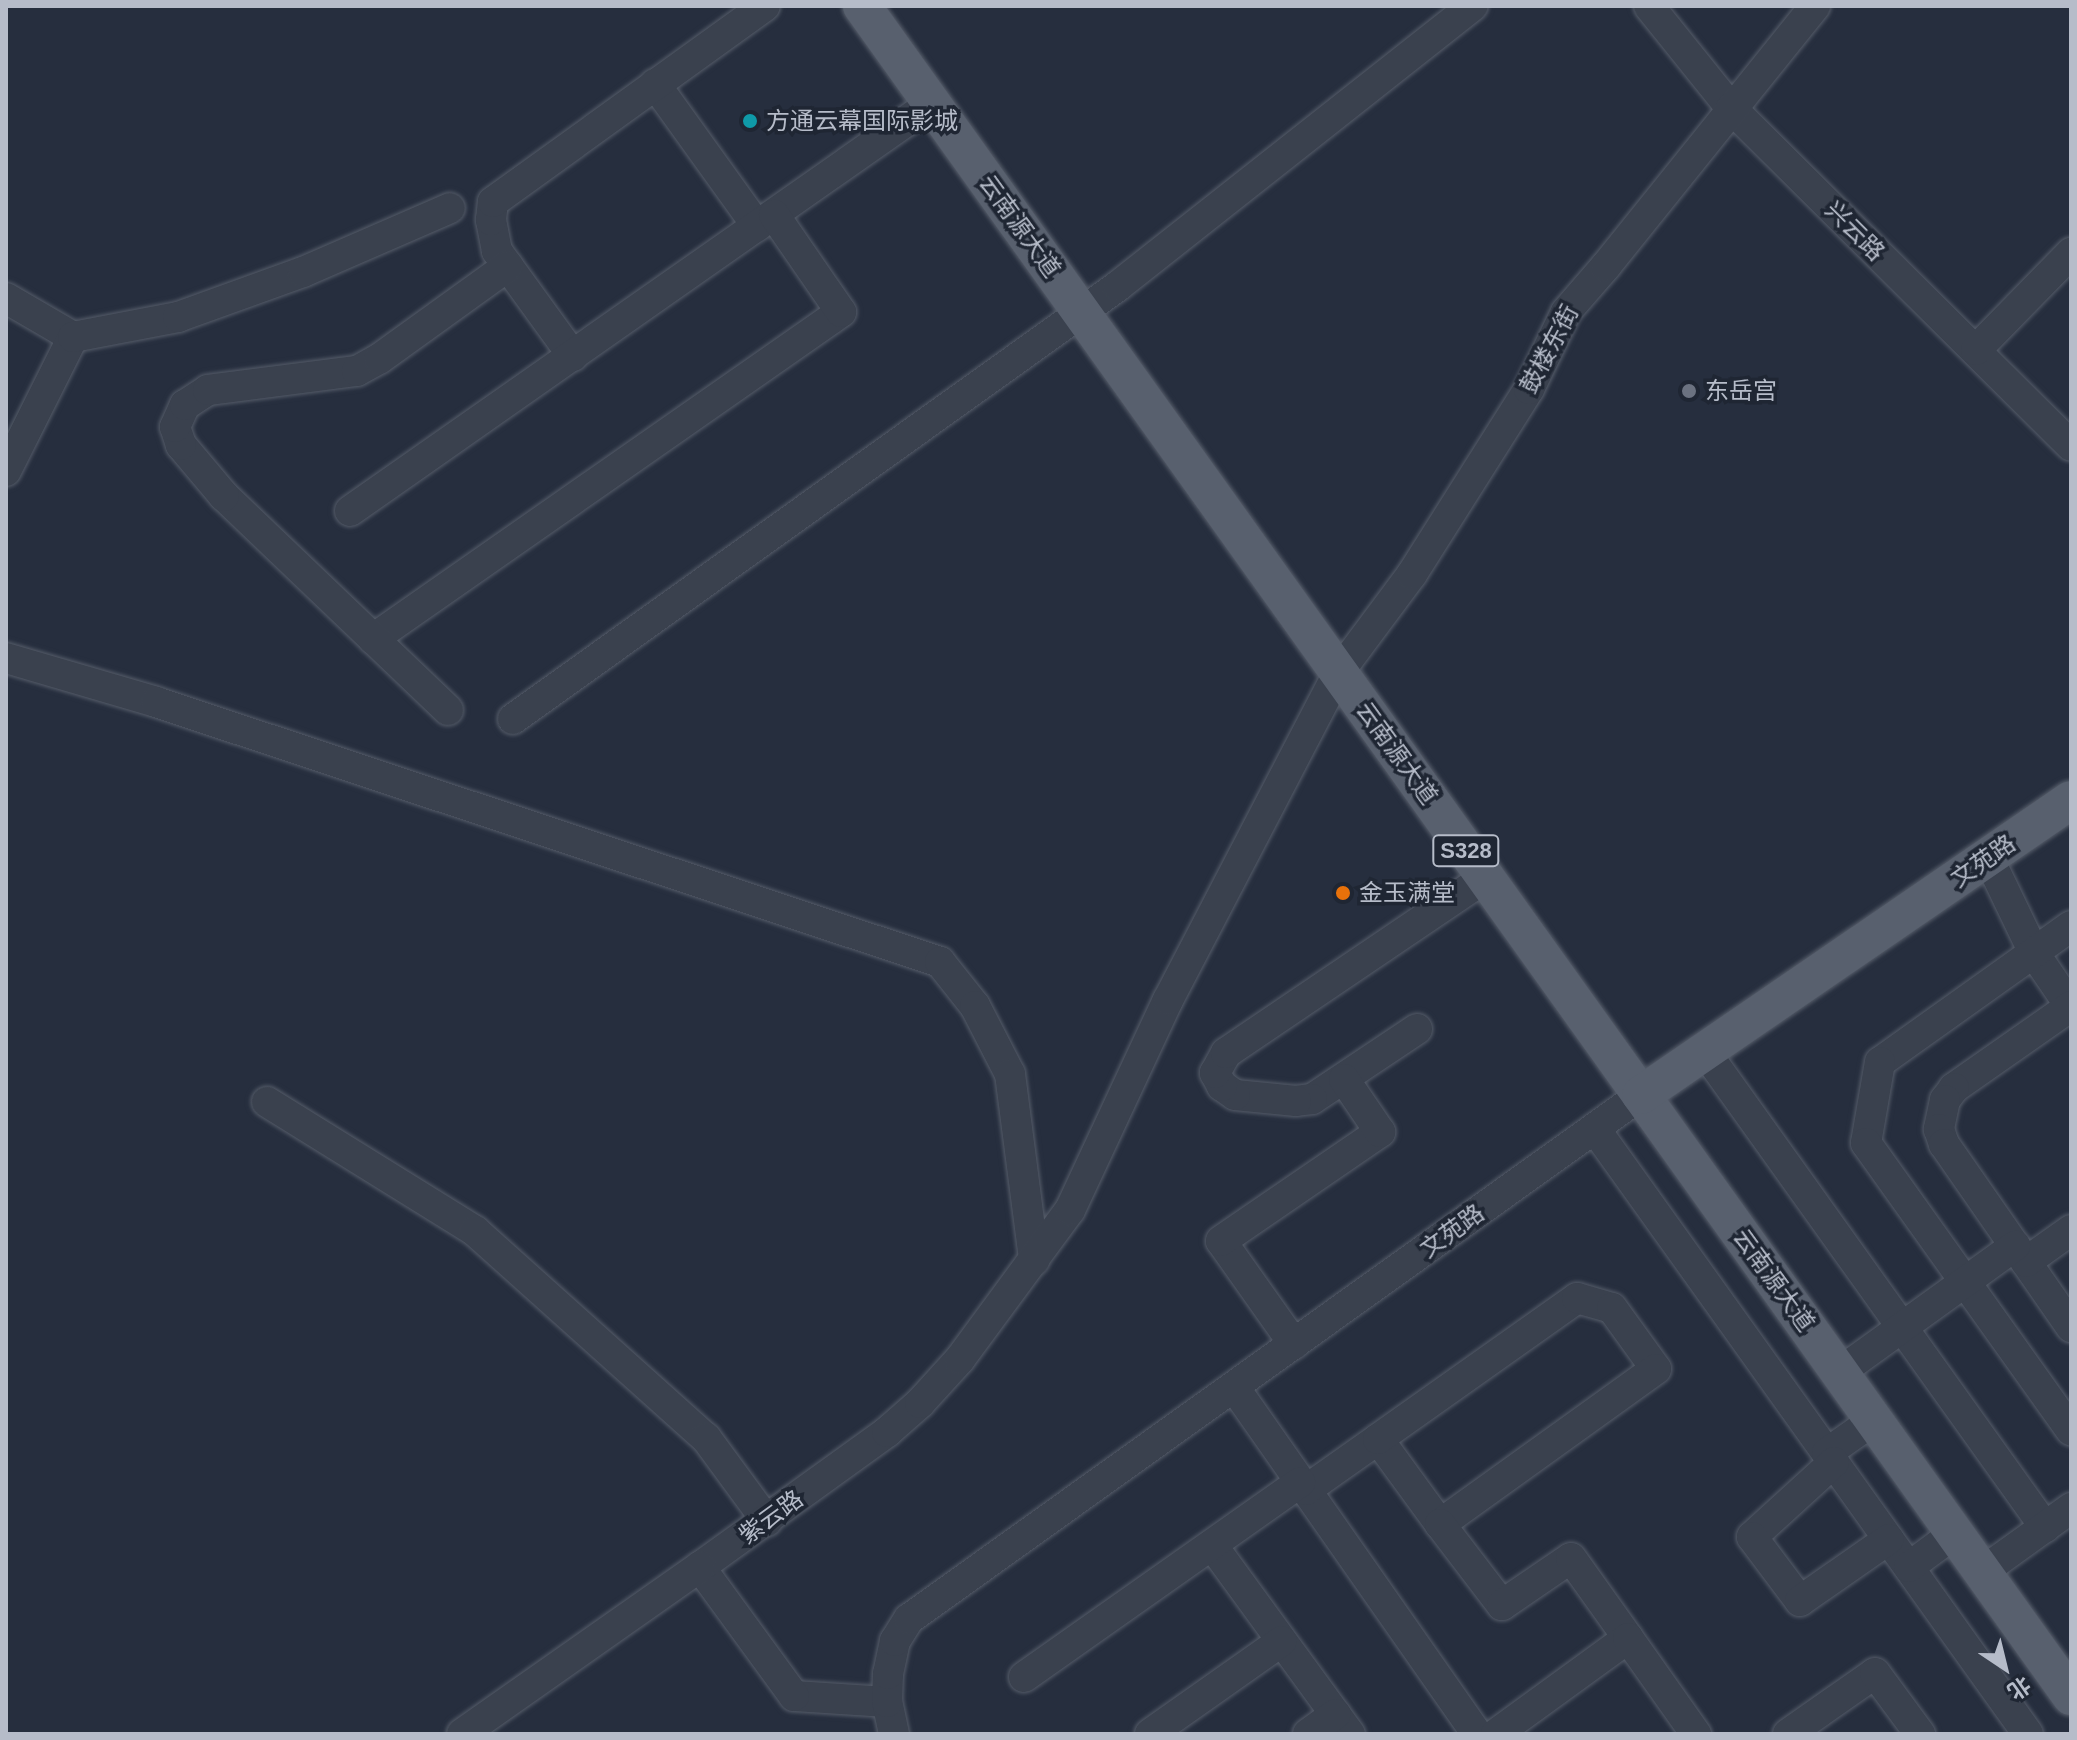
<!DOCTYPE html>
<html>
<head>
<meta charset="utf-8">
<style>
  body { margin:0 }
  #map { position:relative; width:2077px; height:1740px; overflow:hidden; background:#262e3e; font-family:Helvetica,"Noto Sans SC",sans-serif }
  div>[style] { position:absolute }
  .roads { filter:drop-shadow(0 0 2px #555c69) drop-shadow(0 0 2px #555c69) }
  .minor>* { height:30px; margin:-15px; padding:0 15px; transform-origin:15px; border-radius:15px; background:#3a414e }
  .major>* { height:38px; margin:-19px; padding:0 19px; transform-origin:19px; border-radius:19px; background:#58606e }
  .dots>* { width:22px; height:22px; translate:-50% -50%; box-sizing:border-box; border:4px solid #1f2633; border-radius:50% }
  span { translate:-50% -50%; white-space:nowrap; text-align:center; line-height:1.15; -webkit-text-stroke:7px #1f2633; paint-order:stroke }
  .shield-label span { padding:2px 6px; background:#1f2633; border:2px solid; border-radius:6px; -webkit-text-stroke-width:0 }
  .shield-label { font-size:22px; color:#b6bcc9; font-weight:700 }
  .poi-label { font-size:24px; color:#b6bcc9 }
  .left { translate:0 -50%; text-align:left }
  .street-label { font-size:24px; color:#b6bcc9 }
  .frame { position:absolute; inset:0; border:8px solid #b6bcc9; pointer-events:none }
  .north { position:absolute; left:1965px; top:1628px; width:80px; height:80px; -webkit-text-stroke:6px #1f2633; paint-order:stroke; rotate:145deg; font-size:22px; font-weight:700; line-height:32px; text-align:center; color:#b6bcc9 }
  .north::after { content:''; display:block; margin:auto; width:28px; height:36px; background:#b6bcc9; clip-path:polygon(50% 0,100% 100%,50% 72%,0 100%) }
</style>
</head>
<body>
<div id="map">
  <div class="roads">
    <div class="minor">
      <div style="left:1649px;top:6px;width:131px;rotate:51.2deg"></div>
      <div style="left:1731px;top:108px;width:479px;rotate:44.8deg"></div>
      <div style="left:655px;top:84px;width:175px;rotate:54.3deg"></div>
      <div style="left:6px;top:298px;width:78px;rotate:30.2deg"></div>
      <div style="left:73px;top:337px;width:150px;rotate:116.6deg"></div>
      <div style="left:73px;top:337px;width:107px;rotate:-10.8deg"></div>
      <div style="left:178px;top:317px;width:133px;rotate:-19.8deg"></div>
      <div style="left:303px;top:272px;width:160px;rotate:-23.5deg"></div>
      <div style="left:1976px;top:350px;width:136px;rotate:-45.6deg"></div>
      <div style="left:573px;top:356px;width:130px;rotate:-125.9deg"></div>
      <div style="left:497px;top:251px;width:32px;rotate:-101deg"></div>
      <div style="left:491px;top:220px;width:18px;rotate:-84deg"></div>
      <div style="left:493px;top:202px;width:335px;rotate:-35.8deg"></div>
      <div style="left:350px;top:511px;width:711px;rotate:-35.03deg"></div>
      <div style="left:373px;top:639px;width:571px;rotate:-34.94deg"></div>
      <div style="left:841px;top:312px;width:118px;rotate:-124.6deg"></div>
      <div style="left:6px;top:658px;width:156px;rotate:16.3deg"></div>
      <div style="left:156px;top:702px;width:826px;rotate:18.35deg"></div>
      <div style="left:940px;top:962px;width:56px;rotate:51.5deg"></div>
      <div style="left:975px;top:1006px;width:76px;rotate:62.8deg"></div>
      <div style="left:1010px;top:1074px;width:188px;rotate:82.6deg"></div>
      <div style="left:448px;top:710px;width:310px;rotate:-136.3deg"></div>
      <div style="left:224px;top:496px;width:67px;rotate:-130.1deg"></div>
      <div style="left:181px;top:445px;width:19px;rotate:-108deg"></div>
      <div style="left:175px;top:427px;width:24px;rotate:-66deg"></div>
      <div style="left:185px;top:405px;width:27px;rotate:-33deg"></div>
      <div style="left:208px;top:390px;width:150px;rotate:-7.3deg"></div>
      <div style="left:357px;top:371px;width:25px;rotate:-29deg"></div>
      <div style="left:379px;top:359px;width:159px;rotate:-35.8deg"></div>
      <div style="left:513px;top:719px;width:744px;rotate:-35.59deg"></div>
      <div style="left:1118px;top:286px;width:452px;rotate:-38.3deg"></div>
      <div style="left:1988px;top:857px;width:106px;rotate:64.4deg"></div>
      <div style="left:2034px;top:953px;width:64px;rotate:55.8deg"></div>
      <div style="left:2071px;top:926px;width:234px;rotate:144.5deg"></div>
      <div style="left:1880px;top:1062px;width:82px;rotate:99.8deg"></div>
      <div style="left:1866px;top:1143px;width:353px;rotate:54.5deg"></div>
      <div style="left:2071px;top:1006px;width:143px;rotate:145deg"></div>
      <div style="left:1954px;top:1088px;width:15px;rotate:127deg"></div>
      <div style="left:1945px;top:1100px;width:30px;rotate:102deg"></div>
      <div style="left:1939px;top:1129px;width:16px;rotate:72deg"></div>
      <div style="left:1944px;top:1144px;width:223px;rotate:55.2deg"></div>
      <div style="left:1417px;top:1029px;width:126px;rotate:146.3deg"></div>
      <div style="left:1312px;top:1099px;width:16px;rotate:173deg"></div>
      <div style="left:1296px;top:1101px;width:61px;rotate:-174.4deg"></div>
      <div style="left:1235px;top:1095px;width:16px;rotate:-145deg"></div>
      <div style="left:1222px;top:1086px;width:15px;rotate:-118deg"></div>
      <div style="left:1215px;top:1073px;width:23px;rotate:-61deg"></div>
      <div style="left:1226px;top:1053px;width:314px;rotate:-34.1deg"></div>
      <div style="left:1706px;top:1053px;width:583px;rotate:54.43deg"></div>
      <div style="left:267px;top:1102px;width:245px;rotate:31.8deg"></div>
      <div style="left:475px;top:1231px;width:310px;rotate:41.9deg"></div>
      <div style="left:706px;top:1438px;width:103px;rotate:53.7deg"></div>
      <div style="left:1595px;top:1129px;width:744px;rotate:54.41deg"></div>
      <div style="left:2026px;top:1262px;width:55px;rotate:-35.4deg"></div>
      <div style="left:1294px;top:1344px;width:126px;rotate:-125.3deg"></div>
      <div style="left:1221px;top:1241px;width:193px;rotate:-34.4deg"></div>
      <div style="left:1380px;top:1132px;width:64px;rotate:-124.2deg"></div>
      <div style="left:1840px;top:1372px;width:216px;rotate:-35.8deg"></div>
      <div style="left:1234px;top:1387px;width:424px;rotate:55deg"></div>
      <div style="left:1827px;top:1453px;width:57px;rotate:-35.1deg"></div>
      <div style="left:1834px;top:1462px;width:111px;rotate:137.6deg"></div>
      <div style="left:1752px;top:1537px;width:80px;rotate:53.1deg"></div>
      <div style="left:1800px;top:1601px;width:108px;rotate:-34.9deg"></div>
      <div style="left:1306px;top:1490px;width:88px;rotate:-35.3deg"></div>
      <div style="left:1440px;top:1524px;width:105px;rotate:-126.1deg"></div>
      <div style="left:1378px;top:1439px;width:244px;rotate:-35.3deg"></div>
      <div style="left:1577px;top:1298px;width:36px;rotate:16deg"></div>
      <div style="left:1612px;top:1308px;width:75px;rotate:54.2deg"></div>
      <div style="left:1656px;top:1369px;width:266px;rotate:144.3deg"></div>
      <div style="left:1440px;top:1524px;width:102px;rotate:52.6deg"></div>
      <div style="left:1502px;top:1605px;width:83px;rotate:-34.3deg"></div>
      <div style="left:1571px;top:1558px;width:98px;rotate:54.5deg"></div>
      <div style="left:1628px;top:1638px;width:163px;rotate:144deg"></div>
      <div style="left:1212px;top:1545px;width:234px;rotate:53.9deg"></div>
      <div style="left:1909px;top:1567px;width:57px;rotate:-36.5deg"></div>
      <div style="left:1982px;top:1572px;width:110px;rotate:-35.7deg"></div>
      <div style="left:1628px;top:1638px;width:118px;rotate:54.7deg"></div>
      <div style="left:1024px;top:1677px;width:338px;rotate:-35.2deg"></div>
      <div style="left:887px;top:1702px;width:93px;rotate:-176.3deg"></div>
      <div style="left:794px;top:1696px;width:160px;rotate:-126.1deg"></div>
      <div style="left:700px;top:1567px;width:231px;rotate:-35.8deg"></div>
      <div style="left:887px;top:1432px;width:44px;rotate:-41.3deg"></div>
      <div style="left:920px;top:1403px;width:59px;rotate:-47.7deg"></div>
      <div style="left:960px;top:1359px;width:185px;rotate:-53.6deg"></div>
      <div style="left:1070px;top:1210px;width:232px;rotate:-65deg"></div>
      <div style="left:1168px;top:1000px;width:370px;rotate:-62.5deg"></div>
      <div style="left:1339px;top:672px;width:122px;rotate:-53.3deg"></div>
      <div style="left:1412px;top:574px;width:219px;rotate:-57.7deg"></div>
      <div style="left:1529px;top:389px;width:85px;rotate:-64.3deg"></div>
      <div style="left:1566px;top:312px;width:61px;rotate:-49deg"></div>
      <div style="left:1606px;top:266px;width:334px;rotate:-51.2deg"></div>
      <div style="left:462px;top:1734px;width:291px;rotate:-35.1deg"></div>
      <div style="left:894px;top:1734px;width:33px;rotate:-102deg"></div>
      <div style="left:887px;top:1702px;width:28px;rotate:-88deg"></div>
      <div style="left:888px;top:1674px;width:34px;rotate:-78deg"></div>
      <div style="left:895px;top:1641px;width:26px;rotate:-58deg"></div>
      <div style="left:909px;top:1619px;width:900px;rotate:-35.6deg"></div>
      <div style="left:1150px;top:1734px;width:161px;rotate:-35.2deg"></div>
      <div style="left:1308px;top:1734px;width:34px;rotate:-36deg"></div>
      <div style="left:1788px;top:1734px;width:106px;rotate:-35deg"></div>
      <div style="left:1875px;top:1673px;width:76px;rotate:53.6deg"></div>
    </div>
    <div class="major">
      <div style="left:862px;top:6px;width:2078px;rotate:54.42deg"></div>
      <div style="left:1641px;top:1095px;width:521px;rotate:-34.45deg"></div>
    </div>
  </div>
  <div class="dots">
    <div style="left:750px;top:121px;background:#0f9aa8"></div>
    <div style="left:1689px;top:391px;background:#6b7280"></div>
    <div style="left:1343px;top:893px;background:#e8710a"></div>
  </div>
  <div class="shield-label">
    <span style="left:1466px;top:851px">S328</span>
  </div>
  <div class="poi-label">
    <span class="left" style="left:766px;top:121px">方通云幕国际影城</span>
    <span class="left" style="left:1705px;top:391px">东岳宫</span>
    <span class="left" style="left:1359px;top:893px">金玉满堂</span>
  </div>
  <div class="street-label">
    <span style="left:1020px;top:226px;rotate:54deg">云南源大道</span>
    <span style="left:1855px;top:231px;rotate:45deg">兴云路</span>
    <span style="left:1549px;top:349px;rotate:-62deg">鼓楼东街</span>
    <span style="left:1397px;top:753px;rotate:54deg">云南源大道</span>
    <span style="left:1983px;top:861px;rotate:-35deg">文苑路</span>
    <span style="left:1452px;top:1231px;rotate:-36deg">文苑路</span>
    <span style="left:1774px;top:1280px;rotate:54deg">云南源大道</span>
    <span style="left:771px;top:1517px;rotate:-36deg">紫云路</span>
  </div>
  <div class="frame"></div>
  <div class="north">北</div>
</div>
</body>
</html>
